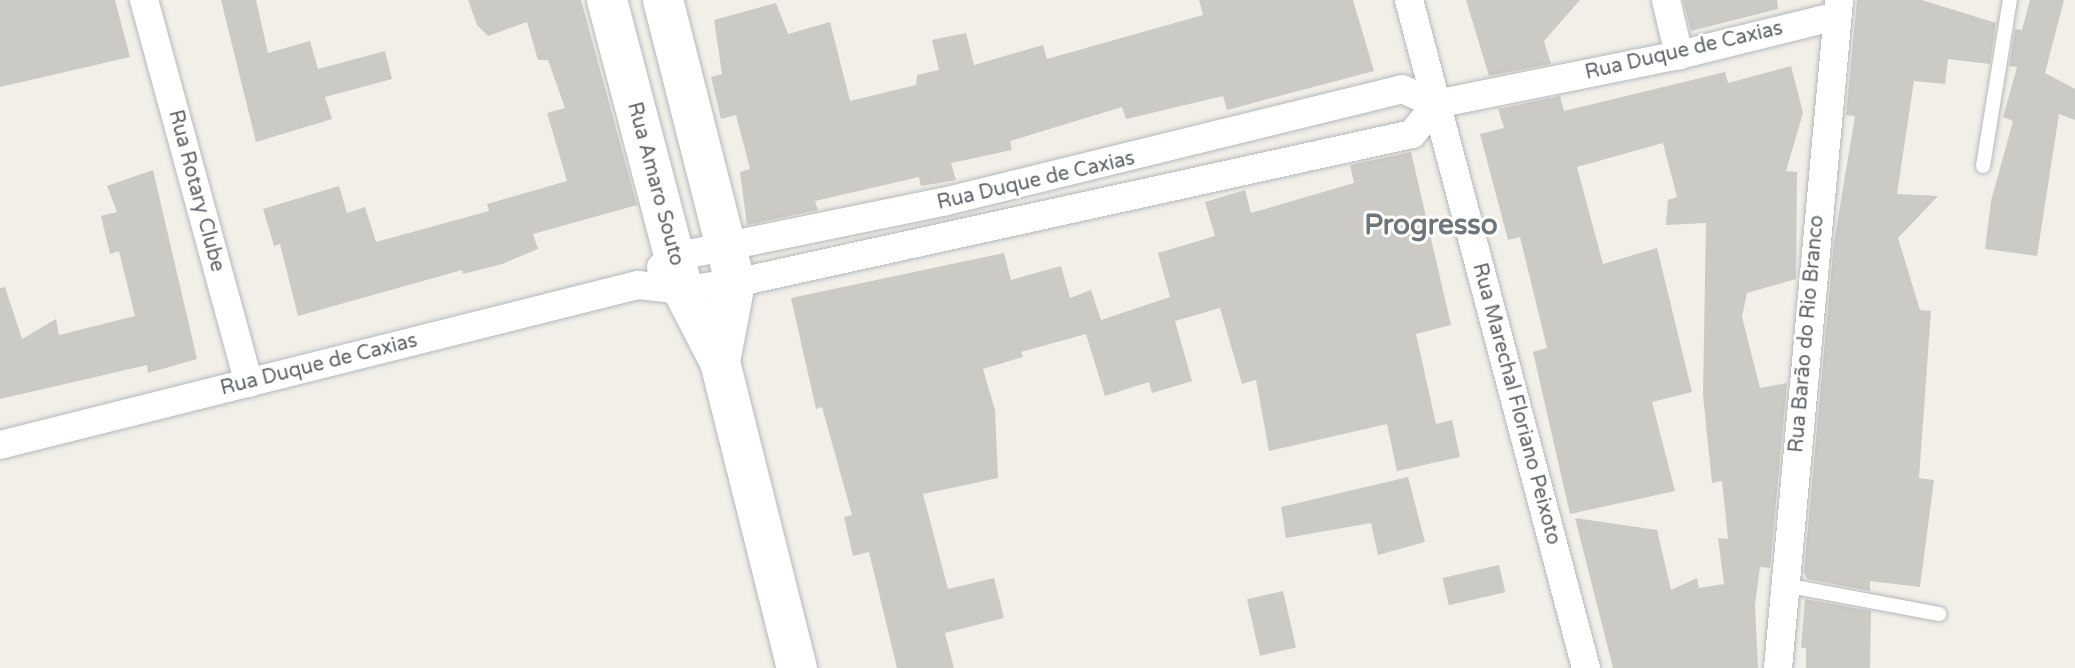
<!DOCTYPE html>
<html>
<head>
<meta charset="utf-8">
<style>
  body { margin:0 }
  #map { position:relative; width:2075px; height:668px; overflow:hidden; background:#f1efe8; font-family:"Varela Round",sans-serif }
  div>[style] { position:absolute }
  .building>* { inset:0; background:#cccac5; transform-origin:0 0 }
  .roads { filter:drop-shadow(0 0 2px #b5b8bc) drop-shadow(0 0 2px #b5b8bc) }
  .lane>* { height:14px; margin:-7px; padding:0 7px; transform-origin:7px; border-radius:7px; background:#fff }
  .street>* { height:28px; margin:-14px; padding:0 14px; transform-origin:14px; border-radius:14px; background:#fff }
  .secondary>* { height:40px; margin:-20px; padding:0 20px; transform-origin:20px; border-radius:20px; background:#fff }
  span { translate:-50% -50%; white-space:nowrap; text-align:center; line-height:1.15; -webkit-text-stroke:6px #fff; paint-order:stroke }
  .street-label { font-size:20px; color:#5f6368 }
  .district-label { font-size:28px; color:#70757a; font-weight:700 }
</style>
</head>
<body>
<div id="map">
  <div class="building">
    <div style="clip-path:polygon(0 0,115px 0,130px 57px,0 87px)"></div>
    <div style="clip-path:polygon(221px 0,256px 0,268px 53px,310px 41px,318px 69px,385px 51px,392px 79px,325px 97px,332px 119px,256px 142px)"></div>
    <div style="clip-path:polygon(468px 0,581px 0,637px 205px,533px 234px,538px 249px,502px 264px,463px 274px,462px 270px,298px 316px,280px 244px,274px 246px,263px 209px,339px 186px,347px 213px,365px 207px,376px 242px,489px 211px,487px 204px,567px 181px,547px 113px,565px 108px,548px 60px,538px 60px,527px 22px,488px 36px,477px 25px)"></div>
    <div style="clip-path:polygon(1199px 0,1353px 0,1374px 71px,1227px 110px,1223px 96px,1126px 119px,1122px 107px,1010px 141px,1012px 150px,951px 163px,956px 180px,921px 186px,919px 177px,815px 201px,818px 210px,747px 225px,740px 172px,750px 169px,736px 115px,721px 119px,711px 77px,722px 74px,714px 20px,776px 3px,788px 34px,830px 22px,850px 101px,916px 85px,917px 75px,939px 70px,932px 40px,966px 33px,974px 65px,1043px 45px,1047px 59px,1203px 15px)"></div>
    <div style="clip-path:polygon(1466px 0,1580px 0,1544px 41px,1551px 64px,1489px 76px)"></div>
    <div style="clip-path:polygon(1683px 0,1777px 0,1778px 9px,1691px 31px)"></div>
    <div style="clip-path:polygon(1857px 0,1922px 0,1996px 23px,1990px 64px,1948px 59px,1945px 84px,1914px 81px,1897px 194px,1938px 196px,1898px 238px,1920px 310px,1931px 311px,1919px 478px,1934px 480px,1920px 587px,1870px 581px,1870px 591px,1807px 579px,1804px 572px,1834px 242px,1855px 116px,1846px 115px)"></div>
    <div style="clip-path:polygon(2030px 0,2064px 0,2045px 73px,2075px 89px,2075px 120px,2059px 114px,2037px 256px,1985px 249px,1991px 201px,2013px 121px,2003px 117px,2017px 67px,2009px 66px,2015px 29px,2022px 30px)"></div>
    <div style="clip-path:polygon(1791px 66px,1803px 113px,1786px 171px,1797px 172px,1796px 279px,1747px 293px,1742px 317px,1760px 388px,1787px 383px,1770px 568px,1760px 567px,1755px 605px,1758px 668px,1613px 668px,1575px 518px,1657px 530px,1671px 590px,1697px 578px,1699px 588px,1724px 584px,1718px 538px,1728px 539px,1722px 481px,1712px 483px,1703px 395px,1706px 223px,1666px 225px,1668px 200px,1677px 197px,1663px 143px,1577px 167px,1603px 264px,1657px 248px,1692px 392px,1652px 402px,1675px 491px,1570px 514px,1533px 352px,1547px 348px,1520px 237px,1508px 240px,1480px 134px,1504px 128px,1498px 109px,1560px 96px,1564px 111px,1725px 72px,1728px 83px)"></div>
    <div style="clip-path:polygon(1411px 152px,1451px 325px,1416px 334px,1436px 424px,1452px 420px,1460px 457px,1397px 471px,1387px 424px,1269px 451px,1256px 380px,1242px 384px,1220px 308px,1175px 321px,1192px 381px,1152px 393px,1149px 382px,1105px 396px,1086px 334px,1021px 352px,1023px 357px,983px 369px,995px 410px,998px 478px,923px 494px,948px 589px,994px 578px,1004px 618px,945px 633px,954px 668px,897px 668px,869px 552px,853px 556px,844px 517px,852px 515px,822px 407px,816px 409px,791px 298px,1004px 253px,1011px 280px,1061px 266px,1070px 298px,1091px 290px,1101px 320px,1170px 297px,1158px 253px,1215px 236px,1205px 202px,1245px 190px,1251px 213px,1354px 183px,1350px 165px)"></div>
    <div style="clip-path:polygon(153px 170px,197px 359px,148px 373px,147px 365px,0 399px,0 288px,5px 287px,22px 339px,56px 319px,59px 335px,135px 316px,119px 251px,110px 254px,101px 216px,117px 212px,107px 186px)"></div>
    <div style="clip-path:polygon(1408px 477px,1425px 542px,1378px 555px,1371px 523px,1286px 538px,1281px 507px)"></div>
    <div style="left:1499px;top:565px;width:28px;height:58px;rotate:77deg"></div>
    <div style="left:1283px;top:591px;width:58px;height:37px;rotate:77deg"></div>
    <div style="clip-path:polygon(1805px 599px,1871px 611px,1870px 668px,1806px 668px,1806px 648px,1801px 648px)"></div>
  </div>
  <div class="roads">
    <div class="lane">
      <div style="left:1983px;top:166px;width:168px;rotate:-80.8deg"></div>
      <div style="left:1784px;top:585px;width:158px;rotate:10.6deg"></div>
    </div>
    <div class="street">
      <div style="left:144px;top:0;width:397px;rotate:74.7deg"></div>
      <div style="left:1409px;top:0;width:691px;rotate:75.16deg"></div>
      <div style="left:1666px;top:0;width:57px;rotate:76.7deg"></div>
      <div style="left:661px;top:267px;width:16px;rotate:-38deg"></div>
      <div style="left:674px;top:257px;width:275px;rotate:-11.6deg"></div>
      <div style="left:943px;top:202px;width:473px;rotate:-13.8deg"></div>
      <div style="left:1402px;top:89px;width:37px;rotate:24deg"></div>
      <div style="left:1436px;top:104px;width:248px;rotate:-11.4deg"></div>
      <div style="left:1679px;top:55px;width:163px;rotate:-13.9deg"></div>
      <div style="left:0;top:445px;width:658px;rotate:-14.08deg"></div>
      <div style="left:638px;top:285px;width:45px;rotate:6.3deg"></div>
      <div style="left:683px;top:290px;width:52px;rotate:-7.7deg"></div>
      <div style="left:735px;top:283px;width:693px;rotate:-12.41deg"></div>
      <div style="left:1412px;top:134px;width:38px;rotate:-51deg"></div>
      <div style="left:1778px;top:668px;width:670px;rotate:-84.77deg"></div>
    </div>
    <div class="secondary">
      <div style="left:607px;top:0;width:300px;rotate:75.3deg"></div>
      <div style="left:683px;top:290px;width:81px;rotate:62.8deg"></div>
      <div style="left:720px;top:362px;width:316px;rotate:75.9deg"></div>
      <div style="left:663px;top:0;width:292px;rotate:75.7deg"></div>
      <div style="left:735px;top:283px;width:80px;rotate:100.8deg"></div>
    </div>
  </div>
  <div class="street-label">
    <span style="left:1684px;top:51px;rotate:-13deg">Rua Duque de Caxias</span>
    <span style="left:1036px;top:181px;rotate:-13deg">Rua Duque de Caxias</span>
    <span style="left:655px;top:184px;rotate:75deg">Rua Amaro Souto</span>
    <span style="left:196px;top:191px;rotate:75deg">Rua Rotary Clube</span>
    <span style="left:1807px;top:334px;rotate:-85deg">Rua Barão do Rio Branco</span>
    <span style="left:319px;top:365px;rotate:-14deg">Rua Duque de Caxias</span>
    <span style="left:1516px;top:404px;rotate:75deg">Rua Marechal Floriano Peixoto</span>
  </div>
  <div class="district-label">
    <span style="left:1431px;top:225px">Progresso</span>
  </div>
</div>
</body>
</html>
